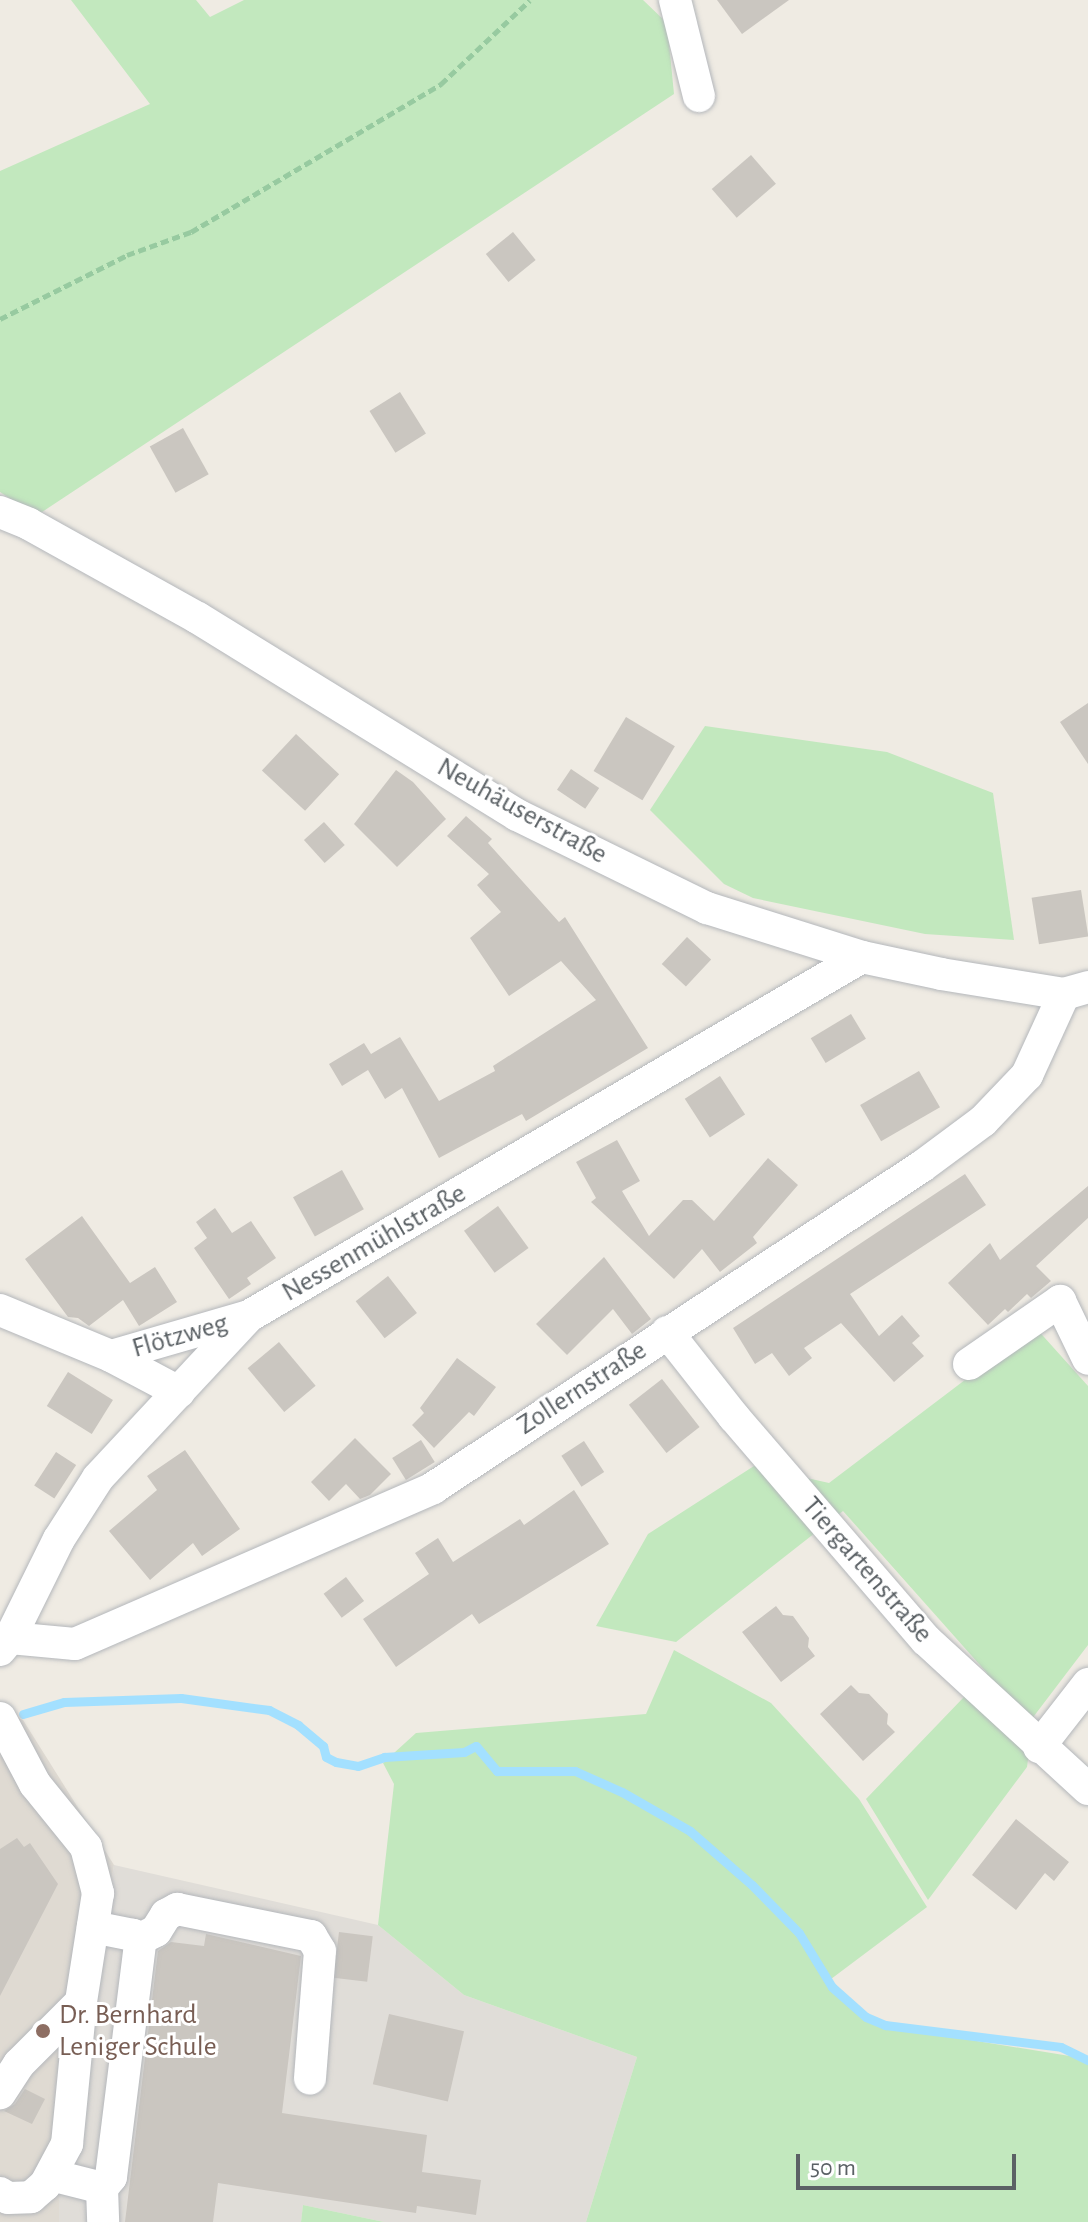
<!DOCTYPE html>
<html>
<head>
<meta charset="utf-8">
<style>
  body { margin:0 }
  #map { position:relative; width:1088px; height:2222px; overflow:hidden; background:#efebe3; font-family:"Alegreya Sans",sans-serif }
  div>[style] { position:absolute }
  .industrial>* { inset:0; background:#e0ddd8 }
  .education>* { inset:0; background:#dfdad2 }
  .green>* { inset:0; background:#c2e8be }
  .stream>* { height:9px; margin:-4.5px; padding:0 4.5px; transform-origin:4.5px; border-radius:4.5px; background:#a3e0ff }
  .building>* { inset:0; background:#cac6c0; transform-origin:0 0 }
  .path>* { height:5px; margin-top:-2.5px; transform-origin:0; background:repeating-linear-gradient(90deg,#97caa0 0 8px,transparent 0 12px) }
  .roads { filter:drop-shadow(0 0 2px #b4b7bb) drop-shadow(0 0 2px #b4b7bb) }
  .minor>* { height:32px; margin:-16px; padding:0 16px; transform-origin:16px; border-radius:16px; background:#fff }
  .dots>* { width:22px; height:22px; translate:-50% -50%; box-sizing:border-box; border:4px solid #fff; border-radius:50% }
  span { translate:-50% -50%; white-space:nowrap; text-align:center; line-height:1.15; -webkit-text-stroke:6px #fff; paint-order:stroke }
  .street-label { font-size:28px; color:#5b6165 }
  .education-label { font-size:28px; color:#785e54 }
  .left { translate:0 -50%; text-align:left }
  .scale { position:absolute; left:796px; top:2154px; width:220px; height:36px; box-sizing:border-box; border:4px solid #5b6165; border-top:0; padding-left:10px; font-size:24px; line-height:28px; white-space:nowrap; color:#5b6165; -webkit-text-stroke:6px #fff; paint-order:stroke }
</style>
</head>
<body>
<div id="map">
  <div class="industrial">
    <div style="clip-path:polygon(114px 1865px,378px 1925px,464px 1995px,637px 2057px,586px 2222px,384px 2222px,303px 2205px,301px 2222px,59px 2222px,59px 2197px)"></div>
  </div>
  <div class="education">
    <div style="clip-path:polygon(0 1709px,23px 1720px,114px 1865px,59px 2197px,59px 2222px,0 2222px)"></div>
  </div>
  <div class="green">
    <div style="clip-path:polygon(71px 0,196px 0,210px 17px,244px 0,643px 0,667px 23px,674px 94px,36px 516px,0 492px,0 171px,150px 104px)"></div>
    <div style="clip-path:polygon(705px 726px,887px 752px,993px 793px,1014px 940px,925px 934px,753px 898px,724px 884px,650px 810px)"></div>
    <div style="clip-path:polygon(1035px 1327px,1088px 1386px,1088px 1645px,1034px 1716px,1027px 1767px,928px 1900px,866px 1799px,987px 1673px,843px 1511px,676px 1642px,596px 1626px,648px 1534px,754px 1466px,829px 1483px)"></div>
    <div style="clip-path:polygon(674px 1650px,771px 1703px,859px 1799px,927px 1907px,827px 1982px,847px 2005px,897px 2028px,1088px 2059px,1088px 2222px,586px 2222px,637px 2057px,464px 1995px,378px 1925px,394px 1784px,383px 1763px,416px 1733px,646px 1714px)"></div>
    <div style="clip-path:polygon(303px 2205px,384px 2222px,301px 2222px)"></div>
  </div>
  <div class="stream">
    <div style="left:23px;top:1714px;width:43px;rotate:-16.3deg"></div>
    <div style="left:64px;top:1702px;width:117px;rotate:-2deg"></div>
    <div style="left:181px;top:1698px;width:89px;rotate:7.8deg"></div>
    <div style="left:269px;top:1710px;width:33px;rotate:27deg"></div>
    <div style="left:298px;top:1725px;width:33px;rotate:40deg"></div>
    <div style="left:323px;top:1746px;width:11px;rotate:75deg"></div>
    <div style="left:326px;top:1757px;width:11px;rotate:27deg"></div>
    <div style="left:336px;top:1762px;width:22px;rotate:10deg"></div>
    <div style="left:358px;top:1766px;width:28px;rotate:-19deg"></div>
    <div style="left:384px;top:1757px;width:80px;rotate:-3.6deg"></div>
    <div style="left:464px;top:1752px;width:13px;rotate:-27deg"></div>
    <div style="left:476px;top:1746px;width:33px;rotate:50deg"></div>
    <div style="left:497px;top:1771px;width:78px"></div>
    <div style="left:575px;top:1771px;width:51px;rotate:24.1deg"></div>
    <div style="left:622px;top:1792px;width:78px;rotate:29.8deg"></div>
    <div style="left:690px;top:1831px;width:82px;rotate:41.1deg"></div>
    <div style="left:752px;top:1885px;width:67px;rotate:45.6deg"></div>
    <div style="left:799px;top:1933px;width:63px;rotate:58.6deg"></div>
    <div style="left:832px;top:1987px;width:45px;rotate:41.4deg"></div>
    <div style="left:866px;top:2017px;width:21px;rotate:23deg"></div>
    <div style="left:885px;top:2025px;width:177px;rotate:7.1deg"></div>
    <div style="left:1061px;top:2047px;width:30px;rotate:26deg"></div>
  </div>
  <div class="building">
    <div style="clip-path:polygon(717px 0,789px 0,742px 34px)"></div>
    <div style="left:751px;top:155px;width:38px;height:52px;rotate:49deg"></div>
    <div style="left:513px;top:232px;width:36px;height:35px;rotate:51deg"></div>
    <div style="left:400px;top:392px;width:49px;height:36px;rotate:58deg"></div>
    <div style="left:183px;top:428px;width:53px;height:38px;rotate:61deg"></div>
    <div style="clip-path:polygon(1088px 703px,1088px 764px,1060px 722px)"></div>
    <div style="left:626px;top:717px;width:57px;height:63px;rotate:31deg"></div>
    <div style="left:296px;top:734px;width:59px;height:50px;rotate:43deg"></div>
    <div style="left:571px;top:769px;width:34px;height:25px;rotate:34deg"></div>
    <div style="clip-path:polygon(396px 770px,413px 782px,446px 819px,397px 867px,354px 824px)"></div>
    <div style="clip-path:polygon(466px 816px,492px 839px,488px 843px,559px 922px,565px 917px,648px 1048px,526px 1121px,522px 1114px,439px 1158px,402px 1088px,385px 1099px,368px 1070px,342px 1086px,329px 1064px,364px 1043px,371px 1054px,400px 1037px,439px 1101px,495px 1071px,493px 1066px,596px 1000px,561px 961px,509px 996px,470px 938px,501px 912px,477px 885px,489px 874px,447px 836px)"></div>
    <div style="left:324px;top:822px;width:31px;height:27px;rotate:48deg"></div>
    <div style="left:1081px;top:890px;width:47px;height:50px;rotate:81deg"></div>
    <div style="left:687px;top:937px;width:33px;height:37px;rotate:43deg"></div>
    <div style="left:851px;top:1014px;width:29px;height:47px;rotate:59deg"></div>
    <div style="left:919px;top:1071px;width:42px;height:68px;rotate:60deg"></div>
    <div style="left:720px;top:1076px;width:46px;height:42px;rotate:57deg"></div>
    <div style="clip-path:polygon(617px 1140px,640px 1181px,622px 1191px,649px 1236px,683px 1200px,692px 1200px,714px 1221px,768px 1158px,798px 1185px,753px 1237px,757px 1243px,720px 1272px,702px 1249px,674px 1279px,591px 1202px,596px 1198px,576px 1162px)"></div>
    <div style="left:342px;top:1170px;width:45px;height:56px;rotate:61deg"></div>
    <div style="clip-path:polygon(965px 1174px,986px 1205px,850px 1294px,879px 1336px,902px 1315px,920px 1336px,912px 1343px,924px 1356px,894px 1382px,841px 1323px,804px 1348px,812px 1358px,789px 1376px,772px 1353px,755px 1364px,733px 1328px)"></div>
    <div style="clip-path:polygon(1088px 1186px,1088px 1218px,1036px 1266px,1051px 1281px,1031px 1298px,1027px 1294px,1008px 1312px,1005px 1309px,988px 1325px,948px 1283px,990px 1243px,1000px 1260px)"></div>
    <div style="left:498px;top:1206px;width:52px;height:42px;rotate:54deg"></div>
    <div style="clip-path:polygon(215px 1208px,232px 1233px,251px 1221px,276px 1258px,247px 1278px,251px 1284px,229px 1299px,194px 1248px,207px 1238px,196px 1222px)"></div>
    <div style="clip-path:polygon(82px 1216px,130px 1283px,155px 1267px,177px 1302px,139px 1326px,123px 1300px,89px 1326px,78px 1318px,68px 1317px,25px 1259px)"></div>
    <div style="clip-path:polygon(604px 1257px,651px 1319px,632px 1334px,613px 1309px,567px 1355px,536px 1324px)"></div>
    <div style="left:388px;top:1276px;width:47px;height:41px;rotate:52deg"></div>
    <div style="left:279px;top:1342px;width:57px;height:41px;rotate:50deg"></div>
    <div style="clip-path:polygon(457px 1358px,496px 1387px,474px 1416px,469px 1412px,434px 1448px,412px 1425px,424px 1413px,420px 1408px)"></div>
    <div style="left:68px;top:1372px;width:53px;height:40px;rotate:32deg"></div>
    <div style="left:662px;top:1379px;width:61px;height:42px;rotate:52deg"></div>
    <div style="clip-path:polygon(355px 1438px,391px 1474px,370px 1495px,360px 1499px,346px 1484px,329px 1501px,311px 1482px)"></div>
    <div style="left:421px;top:1440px;width:26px;height:34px;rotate:58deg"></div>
    <div style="left:584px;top:1441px;width:37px;height:27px;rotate:57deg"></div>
    <div style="clip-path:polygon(185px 1450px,240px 1529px,202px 1556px,193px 1543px,150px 1580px,109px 1531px,157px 1490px,147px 1476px)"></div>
    <div style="left:56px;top:1452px;width:24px;height:40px;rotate:33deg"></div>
    <div style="clip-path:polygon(574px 1490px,609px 1544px,479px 1624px,472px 1614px,396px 1667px,363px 1619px,429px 1574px,415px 1553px,438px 1538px,453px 1562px,520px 1519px,524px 1525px)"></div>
    <div style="left:346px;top:1577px;width:30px;height:28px;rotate:53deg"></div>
    <div style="clip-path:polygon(776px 1606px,783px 1615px,793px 1616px,809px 1638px,808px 1647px,815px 1656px,781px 1682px,742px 1632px)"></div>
    <div style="clip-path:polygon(851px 1685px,859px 1693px,869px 1694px,888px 1714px,887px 1724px,895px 1732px,863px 1761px,820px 1714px)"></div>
    <div style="clip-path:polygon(1016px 1819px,1069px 1862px,1054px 1881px,1045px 1873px,1016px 1910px,972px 1875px)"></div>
    <div style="clip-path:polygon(17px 1838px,24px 1847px,30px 1843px,58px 1884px,0 1996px,0 1849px)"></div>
    <div style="left:339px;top:1932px;width:34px;height:46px;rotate:7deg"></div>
    <div style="clip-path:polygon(206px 1934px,301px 1956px,282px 2113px,427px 2135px,422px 2172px,481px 2180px,476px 2215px,417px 2206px,416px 2213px,218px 2183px,213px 2222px,125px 2222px,158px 1951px,171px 1942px,204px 1946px)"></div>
    <div style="left:389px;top:2014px;width:77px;height:72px;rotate:13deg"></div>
    <div style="clip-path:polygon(25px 2089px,45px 2099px,32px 2124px,4px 2111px,15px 2104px)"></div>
  </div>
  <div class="path">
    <div style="left:0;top:319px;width:142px;rotate:-26.7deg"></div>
    <div style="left:127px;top:255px;width:68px;rotate:-19.8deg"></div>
    <div style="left:191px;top:232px;width:291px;rotate:-30.6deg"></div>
    <div style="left:441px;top:84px;width:122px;rotate:-43.3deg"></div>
  </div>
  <div class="roads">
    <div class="minor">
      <div style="left:675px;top:0;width:99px;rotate:76deg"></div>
      <div style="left:0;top:512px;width:31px;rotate:22deg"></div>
      <div style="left:29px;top:524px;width:193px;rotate:29.1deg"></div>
      <div style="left:198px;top:618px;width:375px;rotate:31.7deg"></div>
      <div style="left:517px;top:815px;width:212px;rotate:26.1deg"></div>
      <div style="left:707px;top:908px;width:163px;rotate:17.5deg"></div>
      <div style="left:862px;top:957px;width:81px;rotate:12.1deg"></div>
      <div style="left:941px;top:974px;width:125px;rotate:9.2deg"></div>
      <div style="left:1064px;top:994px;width:25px;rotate:-16deg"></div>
      <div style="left:0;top:1310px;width:120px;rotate:22.5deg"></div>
      <div style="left:111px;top:1356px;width:144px;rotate:-16.2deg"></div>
      <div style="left:667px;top:1332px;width:108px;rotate:51.8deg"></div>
      <div style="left:734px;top:1417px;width:294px;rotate:49.3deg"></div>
      <div style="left:926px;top:1640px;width:220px;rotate:42.6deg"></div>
      <div style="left:111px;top:1356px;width:77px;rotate:27.9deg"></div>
      <div style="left:969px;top:1364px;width:111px;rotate:-34.7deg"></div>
      <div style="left:1060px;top:1301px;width:64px;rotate:64.2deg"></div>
      <div style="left:10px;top:1638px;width:65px;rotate:5.3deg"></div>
      <div style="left:75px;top:1644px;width:391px;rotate:-23.5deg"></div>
      <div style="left:433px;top:1488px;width:584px;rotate:-33.34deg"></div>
      <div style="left:921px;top:1167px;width:77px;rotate:-36.6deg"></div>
      <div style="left:983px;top:1121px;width:64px;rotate:-46.3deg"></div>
      <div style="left:1027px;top:1075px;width:89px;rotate:-65.4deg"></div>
      <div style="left:0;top:1650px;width:16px;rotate:-50deg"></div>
      <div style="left:10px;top:1638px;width:110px;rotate:-63.7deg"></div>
      <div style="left:59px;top:1539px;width:72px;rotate:-57.4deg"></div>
      <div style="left:98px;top:1478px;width:221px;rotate:-47deg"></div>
      <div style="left:249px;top:1316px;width:710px;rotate:-30.36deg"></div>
      <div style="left:0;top:1718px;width:75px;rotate:62.1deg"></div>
      <div style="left:35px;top:1784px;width:81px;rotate:51deg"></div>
      <div style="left:86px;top:1847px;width:48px;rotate:75.4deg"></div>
      <div style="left:98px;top:1893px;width:110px;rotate:98.9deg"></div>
      <div style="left:81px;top:2002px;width:88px;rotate:135deg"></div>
      <div style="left:19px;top:2064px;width:35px;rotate:123deg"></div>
      <div style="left:1039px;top:1747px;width:80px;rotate:-52.1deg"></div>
      <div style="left:138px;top:1940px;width:20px;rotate:-27deg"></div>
      <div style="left:156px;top:1931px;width:19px;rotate:-58deg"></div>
      <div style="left:166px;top:1915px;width:13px;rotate:-29deg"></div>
      <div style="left:177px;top:1909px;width:137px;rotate:11.4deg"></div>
      <div style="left:311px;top:1936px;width:17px;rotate:59deg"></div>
      <div style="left:320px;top:1951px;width:128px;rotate:94.5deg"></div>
      <div style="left:51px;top:2175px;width:53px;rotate:14.3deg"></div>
      <div style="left:102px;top:2188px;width:14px;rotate:-51deg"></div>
      <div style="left:111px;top:2177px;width:236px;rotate:-82.9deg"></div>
      <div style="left:140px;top:1943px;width:11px;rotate:-131deg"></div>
      <div style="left:133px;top:1935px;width:41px;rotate:-168.7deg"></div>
      <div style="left:102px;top:2188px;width:34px;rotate:88deg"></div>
      <div style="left:0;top:2193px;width:9px;rotate:32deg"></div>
      <div style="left:8px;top:2198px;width:23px;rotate:-2deg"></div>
      <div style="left:31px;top:2197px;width:18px;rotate:-41deg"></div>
      <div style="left:45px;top:2185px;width:47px;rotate:-61.8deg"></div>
      <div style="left:67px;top:2144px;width:143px;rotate:-84.4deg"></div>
    </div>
  </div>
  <div class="dots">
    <div style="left:43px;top:2031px;background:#8d6e63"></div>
  </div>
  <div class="street-label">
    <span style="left:522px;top:811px;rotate:29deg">Neuhäuserstraße</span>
    <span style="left:374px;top:1243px;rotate:-30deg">Nessenmühlstraße</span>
    <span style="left:180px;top:1336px;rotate:-16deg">Flötzweg</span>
    <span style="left:582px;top:1388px;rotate:-33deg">Zollernstraße</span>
    <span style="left:867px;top:1570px;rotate:49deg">Tiergartenstraße</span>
  </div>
  <div class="education-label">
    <span class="left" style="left:59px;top:2031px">Dr. Bernhard<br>Leniger Schule</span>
  </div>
  <div class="scale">50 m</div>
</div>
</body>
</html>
